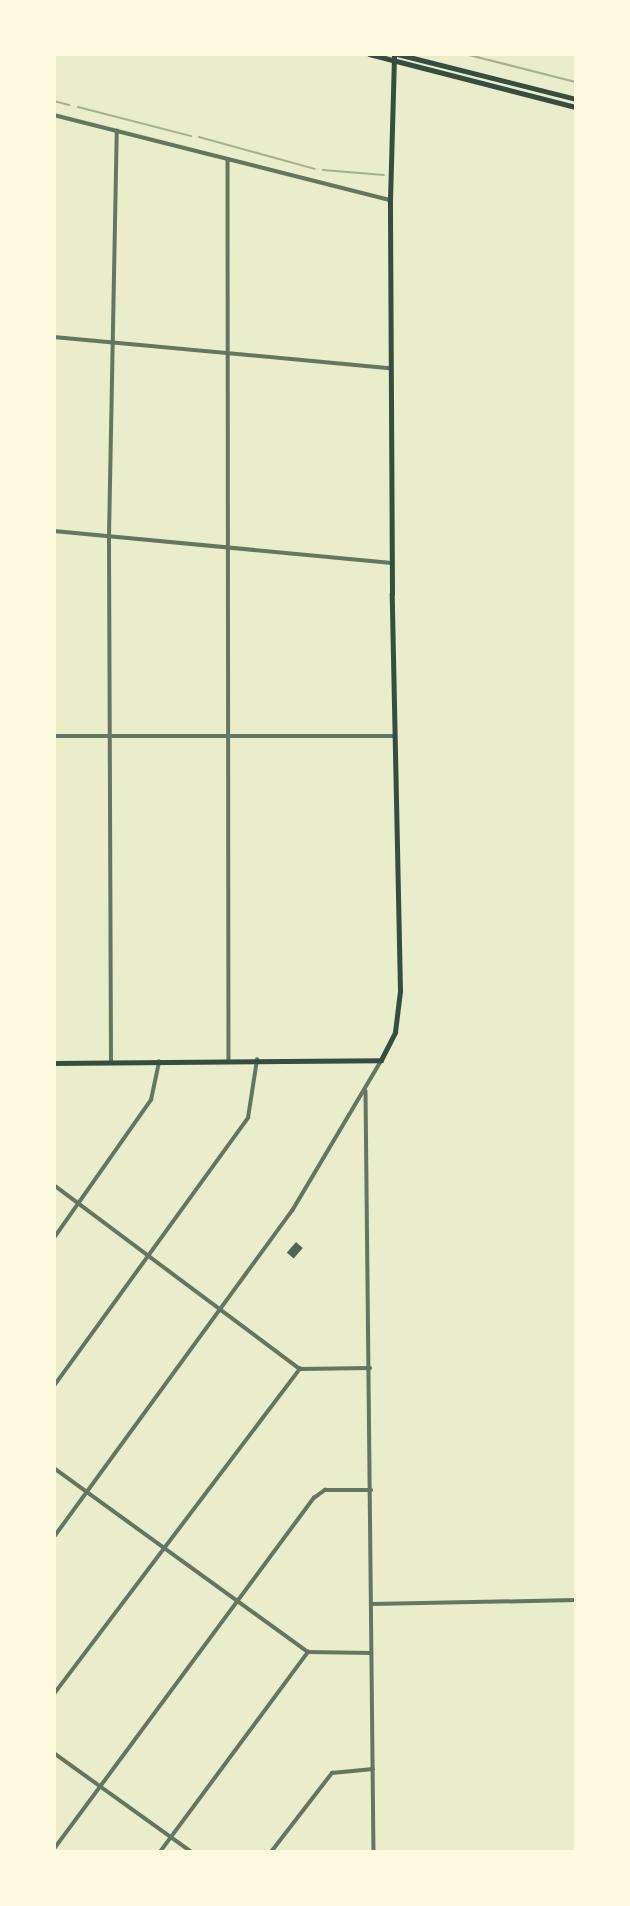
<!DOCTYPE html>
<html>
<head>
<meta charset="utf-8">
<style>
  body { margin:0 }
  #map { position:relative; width:630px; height:1906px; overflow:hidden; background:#e9edc9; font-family:"Alegreya Sans",sans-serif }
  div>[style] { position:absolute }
  .stream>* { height:2px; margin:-1px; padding:0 1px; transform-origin:1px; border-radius:1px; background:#a3b18a }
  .building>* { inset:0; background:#4f6655; transform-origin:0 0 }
  .minor>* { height:3.5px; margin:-1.75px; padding:0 1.75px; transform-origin:1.75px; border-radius:1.75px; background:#617663 }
  .tertiary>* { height:3.5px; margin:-1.75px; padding:0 1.75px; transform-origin:1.75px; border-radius:1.75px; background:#617663 }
  .secondary>* { height:4.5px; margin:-2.25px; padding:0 2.25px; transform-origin:2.25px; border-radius:2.25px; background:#344e41 }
  .primary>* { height:5px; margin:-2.5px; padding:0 2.5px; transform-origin:2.5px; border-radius:2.5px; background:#344e41 }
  span { translate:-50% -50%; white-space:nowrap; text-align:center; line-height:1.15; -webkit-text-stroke:6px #fefae0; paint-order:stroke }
  .frame { position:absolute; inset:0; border:56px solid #fefae0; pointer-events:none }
</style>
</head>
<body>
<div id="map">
  <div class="stream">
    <div style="left:465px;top:54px;width:114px;rotate:14.2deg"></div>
    <div style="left:54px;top:101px;width:16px;rotate:15deg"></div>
    <div style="left:78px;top:107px;width:117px;rotate:14.4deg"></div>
    <div style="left:199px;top:137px;width:120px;rotate:15.4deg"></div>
    <div style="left:323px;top:170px;width:61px;rotate:4.7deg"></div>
  </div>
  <div class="building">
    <div style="left:296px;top:1242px;width:9px;height:14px;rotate:41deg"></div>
  </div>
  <div class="minor">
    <div style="left:54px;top:115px;width:347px;rotate:14.2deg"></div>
    <div style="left:228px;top:159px;width:903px;rotate:89.94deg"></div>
    <div style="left:54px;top:337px;width:337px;rotate:5.3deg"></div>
    <div style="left:111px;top:1063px;width:527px;rotate:-90.22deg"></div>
    <div style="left:109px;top:536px;width:405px;rotate:-88.9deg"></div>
    <div style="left:366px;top:1091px;width:761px;rotate:89.4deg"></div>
    <div style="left:54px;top:1185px;width:307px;rotate:36.8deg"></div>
    <div style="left:300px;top:1369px;width:70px;rotate:-0.8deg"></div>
    <div style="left:54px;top:1238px;width:169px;rotate:-54.9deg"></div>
    <div style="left:151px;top:1100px;width:39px;rotate:-78deg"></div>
    <div style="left:54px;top:1386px;width:331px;rotate:-54.1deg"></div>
    <div style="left:248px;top:1118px;width:59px;rotate:-81.2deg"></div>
    <div style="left:54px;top:1468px;width:314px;rotate:35.9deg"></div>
    <div style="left:308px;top:1652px;width:63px;rotate:0.9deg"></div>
    <div style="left:372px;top:1604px;width:204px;rotate:-1.1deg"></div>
    <div style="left:54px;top:1694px;width:408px;rotate:-52.9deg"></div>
    <div style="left:54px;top:1753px;width:170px;rotate:35.7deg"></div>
    <div style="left:54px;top:1849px;width:437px;rotate:-53.5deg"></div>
    <div style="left:314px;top:1498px;width:14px;rotate:-36deg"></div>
    <div style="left:325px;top:1490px;width:46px"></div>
    <div style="left:160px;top:1852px;width:249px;rotate:-53.5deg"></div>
    <div style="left:271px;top:1852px;width:100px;rotate:-52.3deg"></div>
    <div style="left:332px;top:1773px;width:41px;rotate:-5.6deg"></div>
  </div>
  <div class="tertiary">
    <div style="left:54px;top:531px;width:339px;rotate:5.4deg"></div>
    <div style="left:54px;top:736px;width:340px"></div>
    <div style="left:54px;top:1537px;width:404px;rotate:-53.9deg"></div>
    <div style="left:292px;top:1211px;width:174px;rotate:-59.3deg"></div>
  </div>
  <div class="secondary">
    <div style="left:54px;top:1063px;width:327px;rotate:-0.5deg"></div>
    <div style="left:381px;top:1060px;width:31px;rotate:-63deg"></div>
    <div style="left:395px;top:1032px;width:41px;rotate:-83deg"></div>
    <div style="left:400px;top:991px;width:397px;rotate:-91.2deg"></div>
    <div style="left:392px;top:594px;width:394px;rotate:-90.3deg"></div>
    <div style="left:390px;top:200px;width:146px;rotate:-88.4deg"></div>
  </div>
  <div class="primary">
    <div style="left:369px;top:54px;width:214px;rotate:14.4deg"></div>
    <div style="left:397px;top:54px;width:185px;rotate:14.1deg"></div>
  </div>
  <div class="frame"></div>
</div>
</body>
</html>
